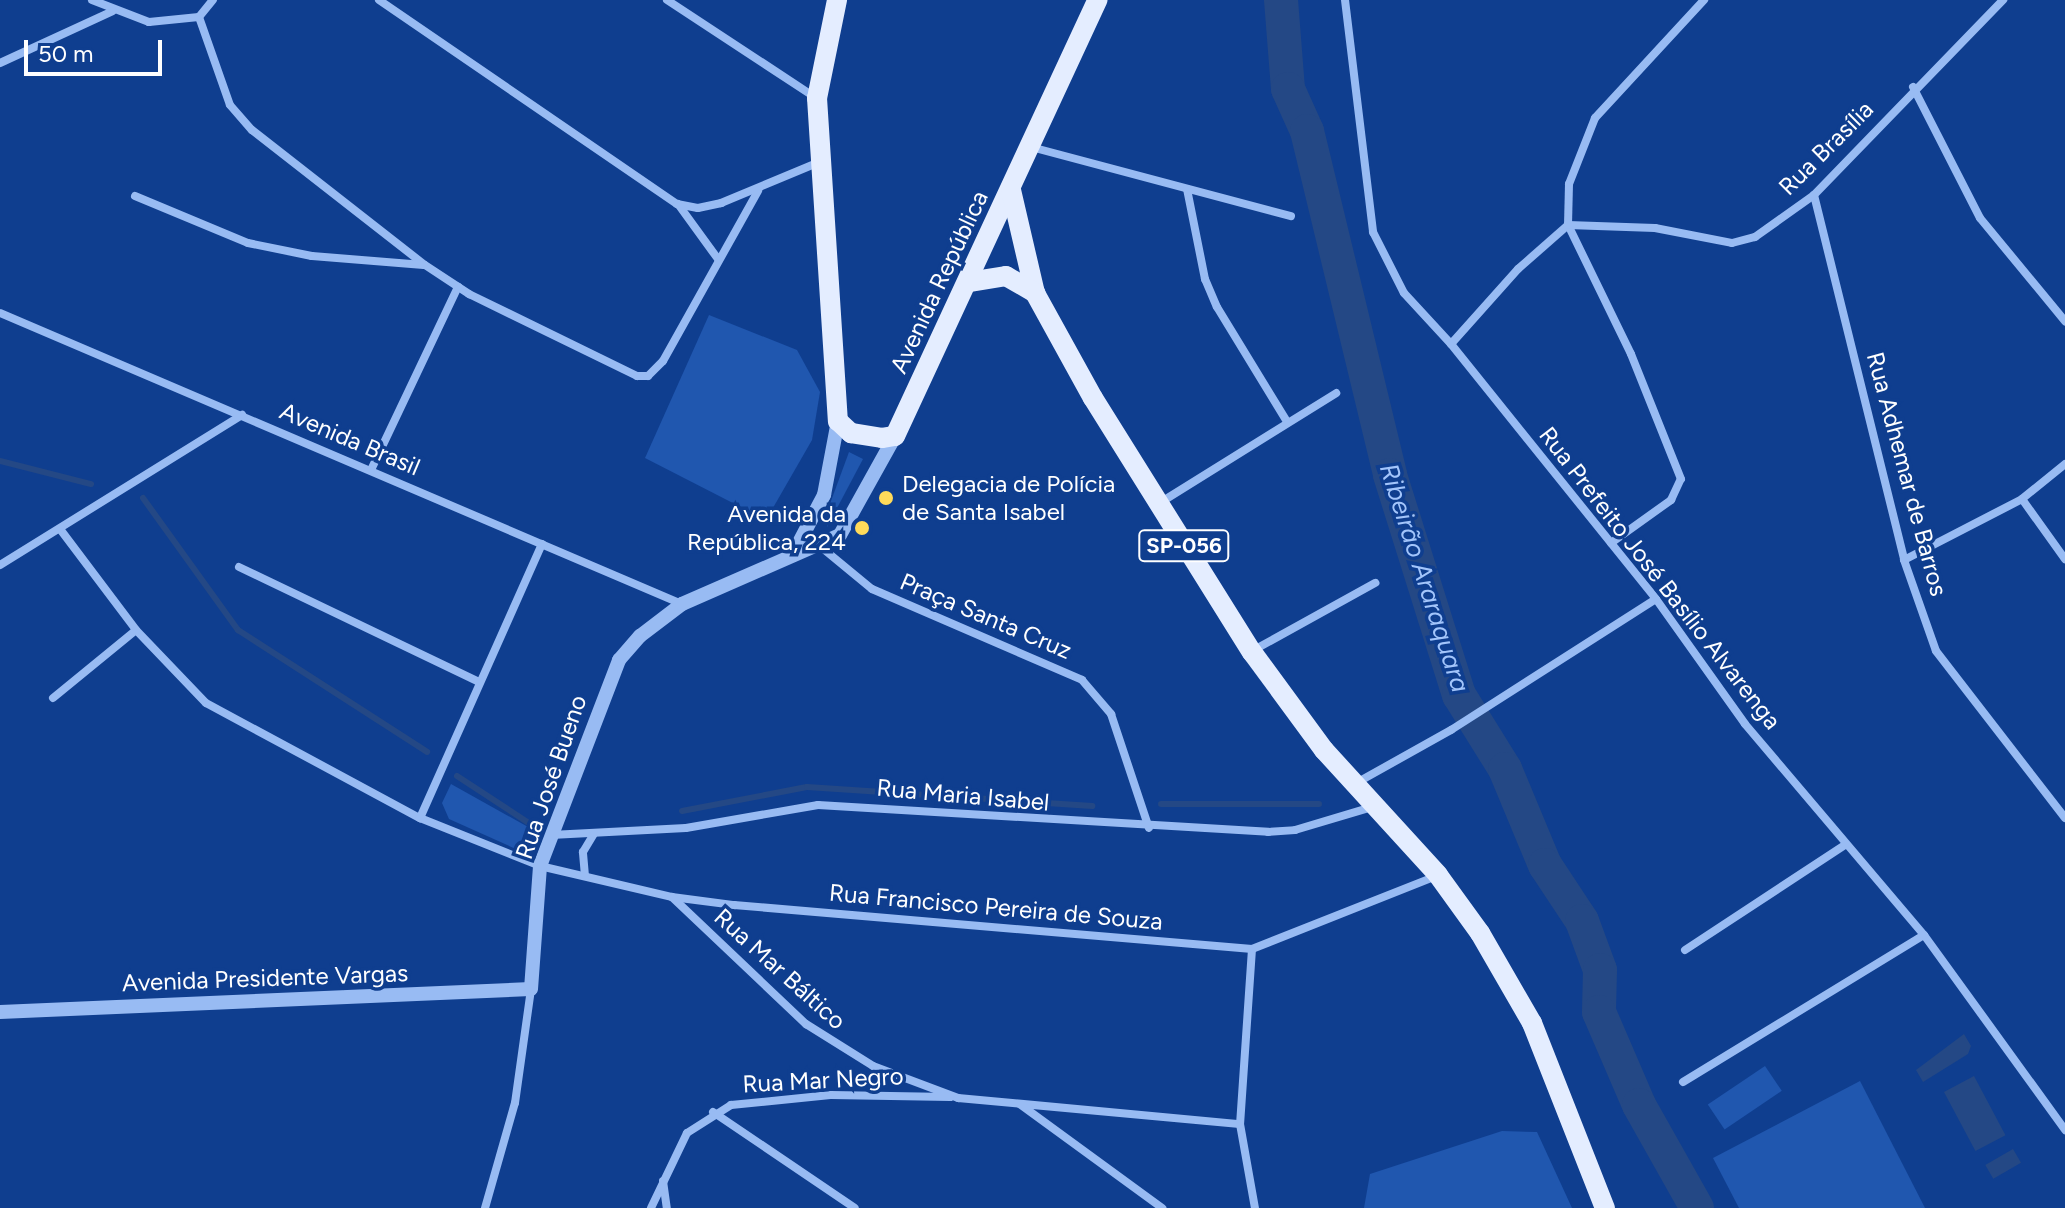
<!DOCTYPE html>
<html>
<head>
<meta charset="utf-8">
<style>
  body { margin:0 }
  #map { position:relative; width:2065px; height:1208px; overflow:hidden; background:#0f3e8f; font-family:Figtree,sans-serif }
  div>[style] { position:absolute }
  .green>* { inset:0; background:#2057af; transform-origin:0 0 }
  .water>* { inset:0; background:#244885; transform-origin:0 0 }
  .stream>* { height:6px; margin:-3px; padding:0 3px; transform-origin:3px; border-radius:3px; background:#244885 }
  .river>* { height:34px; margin:-17px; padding:0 17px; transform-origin:17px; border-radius:17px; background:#244885 }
  .minor>* { height:8px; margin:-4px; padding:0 4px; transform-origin:4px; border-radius:4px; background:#98bbf3 }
  .tertiary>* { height:14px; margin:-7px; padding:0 7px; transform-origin:7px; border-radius:7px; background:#98bbf3 }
  .primary>* { height:20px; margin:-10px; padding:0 10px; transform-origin:10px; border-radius:10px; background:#e4edff }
  .dots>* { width:22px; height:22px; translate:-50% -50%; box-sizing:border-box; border:4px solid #0f3e8f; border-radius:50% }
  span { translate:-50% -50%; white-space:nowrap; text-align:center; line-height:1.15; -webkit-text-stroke:7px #0f3e8f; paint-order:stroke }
  .shield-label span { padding:2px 6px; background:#0f3e8f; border:2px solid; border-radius:6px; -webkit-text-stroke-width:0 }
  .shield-label { font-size:22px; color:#fff; font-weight:700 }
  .street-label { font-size:24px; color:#fff }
  .poi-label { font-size:24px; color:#fff }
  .left { translate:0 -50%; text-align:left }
  .right { translate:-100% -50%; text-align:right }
  .water-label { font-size:26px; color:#a3c5fb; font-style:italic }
  .scale { position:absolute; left:24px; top:40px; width:138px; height:36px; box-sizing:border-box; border:4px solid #fff; border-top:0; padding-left:10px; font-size:24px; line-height:28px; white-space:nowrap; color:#fff; -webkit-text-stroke:6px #0f3e8f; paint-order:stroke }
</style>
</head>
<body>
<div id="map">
  <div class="green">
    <div style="clip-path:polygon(709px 315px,797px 350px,820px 392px,812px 440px,766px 520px,645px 458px)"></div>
    <div style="clip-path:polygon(849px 452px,863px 459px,827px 527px,827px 512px)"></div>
    <div style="clip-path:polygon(451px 784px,537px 832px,527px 854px,449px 819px,442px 803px)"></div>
    <div style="left:1765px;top:1066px;width:30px;height:69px;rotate:56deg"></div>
    <div style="clip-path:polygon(1860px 1081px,1925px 1208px,1739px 1208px,1713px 1158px)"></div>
    <div style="clip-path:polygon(1502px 1131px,1537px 1132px,1572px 1208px,1364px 1208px,1370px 1174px)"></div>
  </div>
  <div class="water">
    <div style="clip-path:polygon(1964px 1034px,1971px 1046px,1968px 1054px,1923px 1082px,1916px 1070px)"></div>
    <div style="left:1974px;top:1076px;width:67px;height:34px;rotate:62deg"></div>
    <div style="left:2013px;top:1149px;width:16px;height:32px;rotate:60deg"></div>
  </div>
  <div class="stream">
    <div style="left:0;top:461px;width:94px;rotate:14.2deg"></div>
    <div style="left:143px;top:498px;width:163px;rotate:54.3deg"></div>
    <div style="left:238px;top:630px;width:225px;rotate:32.8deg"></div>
    <div style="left:457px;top:776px;width:93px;rotate:33.2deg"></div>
    <div style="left:1161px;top:804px;width:158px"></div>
    <div style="left:682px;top:811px;width:127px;rotate:-10.9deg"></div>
    <div style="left:807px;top:787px;width:286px;rotate:3.8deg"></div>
  </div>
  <div class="river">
    <div style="left:1281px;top:0;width:89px;rotate:85.5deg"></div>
    <div style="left:1288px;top:89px;width:46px;rotate:65.7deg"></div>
    <div style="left:1307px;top:131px;width:354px;rotate:76.4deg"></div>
    <div style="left:1390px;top:475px;width:231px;rotate:72.6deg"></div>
    <div style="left:1459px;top:695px;width:87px;rotate:58.1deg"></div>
    <div style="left:1505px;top:769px;width:104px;rotate:67.4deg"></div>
    <div style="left:1545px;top:865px;width:67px;rotate:56.5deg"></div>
    <div style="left:1582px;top:921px;width:52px;rotate:69.8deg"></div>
    <div style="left:1600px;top:970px;width:42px;rotate:91.4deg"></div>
    <div style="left:1599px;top:1012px;width:101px;rotate:66.7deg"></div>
    <div style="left:1639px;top:1105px;width:118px;rotate:60.6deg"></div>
  </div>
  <div class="minor">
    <div style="left:92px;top:0;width:61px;rotate:21.1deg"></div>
    <div style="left:149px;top:22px;width:50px;rotate:-5.7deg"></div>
    <div style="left:379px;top:0;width:361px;rotate:34.4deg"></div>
    <div style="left:677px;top:204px;width:21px;rotate:11deg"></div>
    <div style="left:698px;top:208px;width:24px;rotate:-12deg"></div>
    <div style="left:721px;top:203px;width:104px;rotate:-22.6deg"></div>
    <div style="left:667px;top:0;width:178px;rotate:33.3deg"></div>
    <div style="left:1345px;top:0;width:234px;rotate:83.1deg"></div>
    <div style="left:1373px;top:232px;width:68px;rotate:63.1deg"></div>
    <div style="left:1404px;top:293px;width:69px;rotate:47.3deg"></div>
    <div style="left:1451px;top:344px;width:327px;rotate:51.2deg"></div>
    <div style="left:1656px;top:599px;width:153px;rotate:54.5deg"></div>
    <div style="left:1745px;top:724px;width:277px;rotate:49.7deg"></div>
    <div style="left:1924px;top:935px;width:241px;rotate:54.1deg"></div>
    <div style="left:199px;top:17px;width:93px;rotate:70.6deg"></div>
    <div style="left:230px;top:105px;width:33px;rotate:49deg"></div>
    <div style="left:252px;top:130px;width:219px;rotate:38deg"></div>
    <div style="left:425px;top:265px;width:53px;rotate:33.4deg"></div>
    <div style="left:469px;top:294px;width:187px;rotate:26deg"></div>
    <div style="left:637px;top:376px;width:11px"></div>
    <div style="left:648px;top:376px;width:21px;rotate:-45deg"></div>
    <div style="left:663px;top:361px;width:195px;rotate:-60.8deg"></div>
    <div style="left:199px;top:17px;width:22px;rotate:-51deg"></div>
    <div style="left:0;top:63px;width:124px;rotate:-24.7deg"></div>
    <div style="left:1913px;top:87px;width:147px;rotate:62.9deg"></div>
    <div style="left:1980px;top:218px;width:134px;rotate:50.5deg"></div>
    <div style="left:1031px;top:147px;width:269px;rotate:14.9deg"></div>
    <div style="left:1187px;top:189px;width:92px;rotate:78.7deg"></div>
    <div style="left:1205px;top:279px;width:30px;rotate:67deg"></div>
    <div style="left:1217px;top:307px;width:132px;rotate:58.6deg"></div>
    <div style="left:1814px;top:195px;width:376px;rotate:76.1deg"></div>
    <div style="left:1904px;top:560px;width:96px;rotate:70.6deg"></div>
    <div style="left:1936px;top:651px;width:211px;rotate:52.3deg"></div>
    <div style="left:135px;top:196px;width:122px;rotate:22.6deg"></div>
    <div style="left:248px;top:243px;width:65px;rotate:11.5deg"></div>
    <div style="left:312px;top:256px;width:112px;rotate:4.6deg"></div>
    <div style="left:678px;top:204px;width:68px;rotate:54deg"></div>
    <div style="left:0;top:313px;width:741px;rotate:23.11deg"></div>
    <div style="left:1451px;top:344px;width:101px;rotate:-48.2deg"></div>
    <div style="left:1518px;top:269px;width:67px;rotate:-41.3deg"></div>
    <div style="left:1568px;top:225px;width:87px;rotate:2deg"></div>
    <div style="left:1655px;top:228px;width:78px;rotate:11deg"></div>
    <div style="left:1732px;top:243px;width:24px;rotate:-15deg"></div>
    <div style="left:1755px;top:237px;width:72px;rotate:-35.4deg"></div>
    <div style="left:1814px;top:195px;width:272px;rotate:-45.9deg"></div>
    <div style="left:2065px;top:464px;width:55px;rotate:140.9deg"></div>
    <div style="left:2022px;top:499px;width:74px;rotate:54.4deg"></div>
    <div style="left:371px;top:470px;width:203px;rotate:-64.6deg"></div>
    <div style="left:1158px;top:504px;width:210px;rotate:-31.9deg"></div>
    <div style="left:60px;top:529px;width:126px;rotate:53deg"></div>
    <div style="left:136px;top:630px;width:101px;rotate:46.2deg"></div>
    <div style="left:206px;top:703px;width:243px;rotate:28.3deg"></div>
    <div style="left:420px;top:818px;width:129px;rotate:21.8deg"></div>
    <div style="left:540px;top:866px;width:136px;rotate:13.2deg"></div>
    <div style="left:672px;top:897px;width:63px;rotate:7.4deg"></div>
    <div style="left:734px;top:905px;width:520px;rotate:4.86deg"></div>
    <div style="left:1252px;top:949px;width:198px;rotate:-21.6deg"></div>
    <div style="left:804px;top:533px;width:88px;rotate:39.5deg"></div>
    <div style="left:872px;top:589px;width:229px;rotate:23.4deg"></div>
    <div style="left:1082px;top:680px;width:45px;rotate:49.5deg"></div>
    <div style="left:1111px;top:714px;width:120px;rotate:71.6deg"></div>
    <div style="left:1611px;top:543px;width:74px;rotate:-35.6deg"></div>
    <div style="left:1671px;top:500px;width:23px;rotate:-65deg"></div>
    <div style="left:1681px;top:479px;width:135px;rotate:-111.8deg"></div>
    <div style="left:1631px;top:354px;width:144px;rotate:-116deg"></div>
    <div style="left:1568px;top:225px;width:41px;rotate:-88.6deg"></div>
    <div style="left:1569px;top:184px;width:71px;rotate:-68.5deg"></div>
    <div style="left:1595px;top:118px;width:161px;rotate:-47.3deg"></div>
    <div style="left:1904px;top:560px;width:133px;rotate:-27.3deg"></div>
    <div style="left:0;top:565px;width:285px;rotate:-31.8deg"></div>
    <div style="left:239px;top:567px;width:266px;rotate:25.6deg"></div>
    <div style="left:1252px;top:651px;width:141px;rotate:-28.9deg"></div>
    <div style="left:53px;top:698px;width:107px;rotate:-39.3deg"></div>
    <div style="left:1358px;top:782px;width:107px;rotate:-29.2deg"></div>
    <div style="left:1451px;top:730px;width:243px;rotate:-32.6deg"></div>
    <div style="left:420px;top:818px;width:300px;rotate:-66deg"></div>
    <div style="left:551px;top:835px;width:135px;rotate:-3deg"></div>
    <div style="left:686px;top:828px;width:134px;rotate:-9.9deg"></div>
    <div style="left:818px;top:805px;width:451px;rotate:3.4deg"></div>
    <div style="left:1268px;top:832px;width:27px;rotate:-4deg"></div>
    <div style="left:1295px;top:830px;width:80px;rotate:-16.6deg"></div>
    <div style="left:585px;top:876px;width:24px;rotate:-95deg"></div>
    <div style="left:583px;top:852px;width:21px;rotate:-59deg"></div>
    <div style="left:672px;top:897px;width:185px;rotate:43.5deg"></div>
    <div style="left:806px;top:1024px;width:79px;rotate:32.1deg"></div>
    <div style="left:873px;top:1066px;width:91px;rotate:20.6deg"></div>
    <div style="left:958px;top:1098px;width:283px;rotate:5.3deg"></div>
    <div style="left:1252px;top:949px;width:175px;rotate:93.9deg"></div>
    <div style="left:1240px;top:1124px;width:85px;rotate:79.9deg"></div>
    <div style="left:1685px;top:950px;width:191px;rotate:-33.3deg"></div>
    <div style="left:1683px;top:1082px;width:282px;rotate:-31.4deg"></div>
    <div style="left:1021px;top:1105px;width:175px;rotate:36.1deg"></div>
    <div style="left:713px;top:1112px;width:171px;rotate:34.1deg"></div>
    <div style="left:663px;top:1181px;width:27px;rotate:82deg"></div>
    <div style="left:485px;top:1208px;width:109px;rotate:-74.1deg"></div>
    <div style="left:515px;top:1103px;width:115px;rotate:-82deg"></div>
    <div style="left:651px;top:1208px;width:83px;rotate:-64.4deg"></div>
    <div style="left:687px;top:1133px;width:52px;rotate:-32.5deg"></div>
    <div style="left:731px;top:1105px;width:100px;rotate:-5.7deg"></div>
    <div style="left:831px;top:1095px;width:119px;rotate:1deg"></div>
  </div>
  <div class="tertiary">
    <div style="left:793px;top:554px;width:67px;rotate:-62.3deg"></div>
    <div style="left:824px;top:495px;width:75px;rotate:-79.3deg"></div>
    <div style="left:0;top:1012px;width:531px;rotate:-2.48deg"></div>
    <div style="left:531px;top:989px;width:123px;rotate:-85.8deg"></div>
    <div style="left:540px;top:866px;width:221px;rotate:-69deg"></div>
    <div style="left:619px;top:660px;width:32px;rotate:-49deg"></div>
    <div style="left:640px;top:636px;width:53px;rotate:-37.3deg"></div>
    <div style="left:682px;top:604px;width:172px;rotate:-23.6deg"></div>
    <div style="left:840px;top:535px;width:113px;rotate:-60.9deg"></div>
  </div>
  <div class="primary">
    <div style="left:837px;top:0;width:100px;rotate:101.5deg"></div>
    <div style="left:817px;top:98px;width:324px;rotate:86.3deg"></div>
    <div style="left:838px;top:421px;width:18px;rotate:43deg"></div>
    <div style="left:851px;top:433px;width:31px;rotate:9deg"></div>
    <div style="left:882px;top:438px;width:13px;rotate:-9deg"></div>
    <div style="left:895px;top:436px;width:481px;rotate:-65.1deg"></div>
    <div style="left:1011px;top:190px;width:106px;rotate:76.9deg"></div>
    <div style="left:1035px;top:293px;width:120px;rotate:61.1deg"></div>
    <div style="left:1093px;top:398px;width:300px;rotate:58deg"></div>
    <div style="left:1252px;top:652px;width:122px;rotate:53.7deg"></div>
    <div style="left:1324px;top:750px;width:169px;rotate:47.6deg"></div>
    <div style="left:1438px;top:875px;width:72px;rotate:54.1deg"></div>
    <div style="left:1480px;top:933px;width:104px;rotate:60deg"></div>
    <div style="left:1532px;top:1023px;width:199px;rotate:68.5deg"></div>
    <div style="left:969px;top:282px;width:37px;rotate:-9deg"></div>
    <div style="left:1006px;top:276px;width:34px;rotate:30deg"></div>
  </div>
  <div class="dots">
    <div style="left:886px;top:498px;background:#ffda5a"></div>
    <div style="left:862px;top:528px;background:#ffda5a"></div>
  </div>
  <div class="shield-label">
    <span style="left:1184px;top:546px">SP-056</span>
  </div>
  <div class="street-label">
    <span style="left:1826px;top:148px;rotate:-45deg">Rua Brasília</span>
    <span style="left:939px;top:282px;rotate:-65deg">Avenida República</span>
    <span style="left:350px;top:439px;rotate:23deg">Avenida Brasil</span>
    <span style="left:1907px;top:474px;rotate:75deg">Rua Adhemar de Barros</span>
    <span style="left:1660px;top:578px;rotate:52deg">Rua Prefeito José Basílio Alvarenga</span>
    <span style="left:986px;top:616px;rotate:23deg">Praça Santa Cruz</span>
    <span style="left:551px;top:777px;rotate:-71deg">Rua José Bueno</span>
    <span style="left:963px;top:795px;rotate:5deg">Rua Maria Isabel</span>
    <span style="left:996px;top:907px;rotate:5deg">Rua Francisco Pereira de Souza</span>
    <span style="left:780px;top:969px;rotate:42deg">Rua Mar Báltico</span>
    <span style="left:265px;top:978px;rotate:-2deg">Avenida Presidente Vargas</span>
    <span style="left:823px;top:1080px;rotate:-3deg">Rua Mar Negro</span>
  </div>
  <div class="poi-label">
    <span class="left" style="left:902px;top:498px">Delegacia de Polícia<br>de Santa Isabel</span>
    <span class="right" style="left:846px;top:528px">Avenida da<br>República, 224</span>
  </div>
  <div class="water-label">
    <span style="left:1424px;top:578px;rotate:72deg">Ribeirão Araraquara</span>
  </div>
  <div class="scale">50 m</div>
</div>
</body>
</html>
